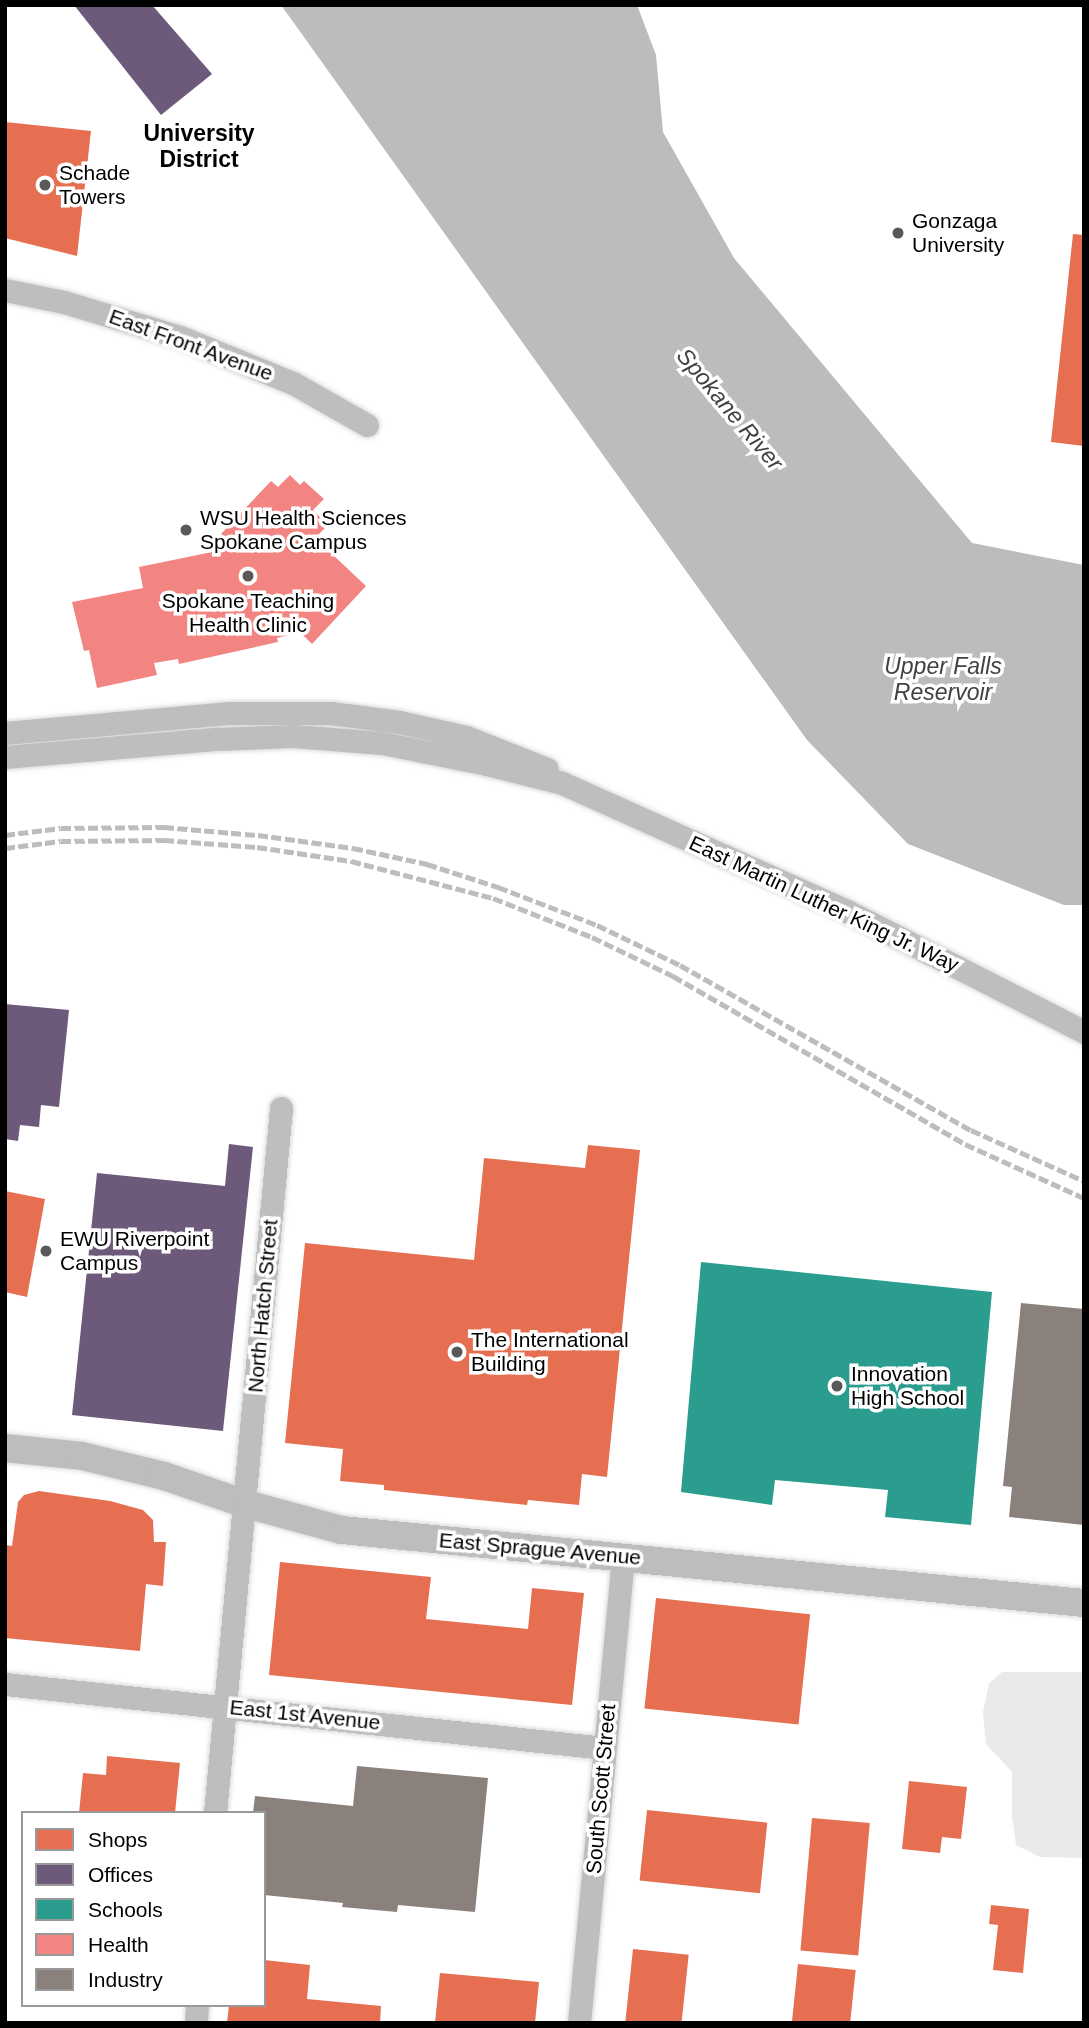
<!DOCTYPE html>
<html>
<head>
<meta charset="utf-8">
<style>
  body { margin:0 }
  #map { position:relative; width:1089px; height:2028px; overflow:hidden; background:#fff; font-family:Arial,sans-serif }
  div>[style] { position:absolute }
  .green>* { inset:0; background:#eaeaea }
  .water>* { inset:0; background:#bcbcbc }
  .shops>* { inset:0; background:#e76f51; transform-origin:0 0 }
  .offices>* { inset:0; background:#6d597a }
  .schools>* { inset:0; background:#2a9d8f }
  .health>* { inset:0; background:#f28482 }
  .industry>* { inset:0; background:#8a817c }
  .roads { filter:drop-shadow(0 0 2px #dbdbdb) drop-shadow(0 0 2px #dbdbdb) }
  .minor>* { height:23px; margin:-11.5px; padding:0 11.5px; transform-origin:11.5px; border-radius:11.5px; background:#bebebe }
  .major>* { height:28px; margin:-14px; padding:0 14px; transform-origin:14px; border-radius:14px; background:#bdbdbd }
  .rail>* { height:5px; margin-top:-2.5px; transform-origin:0; background:repeating-linear-gradient(90deg,#bdbdbd 0 10px,transparent 0 13.5px) }
  .dots>* { width:19px; height:19px; translate:-50% -50%; box-sizing:border-box; border:4px solid #fff; border-radius:50% }
  span { translate:-50% -50%; white-space:nowrap; text-align:center; line-height:1.15; -webkit-text-stroke:7px #fff; paint-order:stroke }
  .poi-label { font-size:21px; color:#000 }
  .left { translate:0 -50%; text-align:left }
  .street-label { font-size:21px; color:#000 }
  .neighbourhood-label { font-size:23px; color:#000; font-weight:700 }
  .water-label { font-size:23px; color:#414141; font-style:italic }
  .frame { position:absolute; inset:0; border:7px solid #000; pointer-events:none }
  .legend { position:absolute; left:21px; top:1811px; width:245px; height:196px; box-sizing:border-box; background:#fff; border:2px solid #999; margin:0; padding:9px 12px; list-style:none; font-size:21px; color:#000 }
  .legend li { display:flex; align-items:center; gap:14px; height:35px }
  .legend b { width:35px; border:2px solid #999 }
</style>
</head>
<body>
<div id="map">
  <div class="green">
    <div style="clip-path:polygon(1002px 1672px,1084px 1672px,1084px 1858px,1040px 1857px,1016px 1845px,1012px 1816px,1012px 1772px,986px 1744px,983px 1712px,989px 1683px)"></div>
  </div>
  <div class="water">
    <div style="clip-path:polygon(281px 5px,637px 5px,656px 55px,663px 132px,734px 258px,972px 543px,1084px 565px,1084px 905px,1064px 905px,908px 844px,807px 740px)"></div>
  </div>
  <div class="shops">
    <div style="clip-path:polygon(5px 122px,91px 131px,77px 256px,5px 238px)"></div>
    <div style="clip-path:polygon(1073px 234px,1084px 235px,1084px 446px,1051px 442px)"></div>
    <div style="clip-path:polygon(588px 1145px,640px 1150px,607px 1477px,582px 1474px,579px 1505px,528px 1500px,527px 1505px,384px 1490px,384px 1485px,340px 1481px,343px 1449px,285px 1443px,305px 1243px,474px 1260px,484px 1158px,585px 1168px)"></div>
    <div style="clip-path:polygon(5px 1191px,45px 1199px,27px 1297px,5px 1292px)"></div>
    <div style="clip-path:polygon(39px 1491px,110px 1501px,143px 1510px,153px 1520px,154px 1542px,166px 1542px,163px 1586px,146px 1584px,140px 1651px,5px 1638px,5px 1545px,12px 1546px,18px 1502px,24px 1495px)"></div>
    <div style="clip-path:polygon(280px 1562px,431px 1577px,426px 1619px,528px 1629px,532px 1588px,584px 1593px,572px 1705px,269px 1675px)"></div>
    <div style="left:656px;top:1598px;width:155px;height:111px;rotate:6deg"></div>
    <div style="clip-path:polygon(107px 1756px,180px 1763px,175px 1813px,79px 1813px,83px 1773px,106px 1775px)"></div>
    <div style="clip-path:polygon(909px 1781px,967px 1787px,961px 1839px,942px 1837px,940px 1853px,902px 1849px)"></div>
    <div style="left:647px;top:1810px;width:121px;height:71px;rotate:6deg"></div>
    <div style="left:812px;top:1818px;width:58px;height:133px;rotate:5deg"></div>
    <div style="clip-path:polygon(991px 1905px,1029px 1909px,1023px 1973px,993px 1970px,998px 1925px,989px 1924px)"></div>
    <div style="left:633px;top:1949px;width:56px;height:74px;rotate:6deg"></div>
    <div style="clip-path:polygon(264px 1960px,310px 1965px,307px 1999px,381px 2006px,380px 2023px,227px 2023px,229px 2005px,264px 2005px)"></div>
    <div style="left:798px;top:1964px;width:58px;height:59px;rotate:6deg"></div>
    <div style="clip-path:polygon(440px 1973px,539px 1982px,535px 2023px,435px 2023px)"></div>
  </div>
  <div class="offices">
    <div style="clip-path:polygon(74px 5px,152px 5px,212px 74px,161px 115px)"></div>
    <div style="clip-path:polygon(5px 1004px,69px 1010px,59px 1107px,41px 1105px,39px 1127px,20px 1125px,18px 1141px,5px 1139px)"></div>
    <div style="clip-path:polygon(229px 1144px,253px 1147px,223px 1431px,72px 1415px,97px 1173px,225px 1186px)"></div>
  </div>
  <div class="schools">
    <div style="clip-path:polygon(701px 1262px,992px 1292px,971px 1525px,885px 1517px,888px 1490px,775px 1480px,772px 1505px,681px 1492px)"></div>
  </div>
  <div class="health">
    <div style="clip-path:polygon(290px 475px,300px 485px,304px 481px,324px 499px,313px 510px,328px 525px,315px 538px,366px 586px,312px 644px,300px 632px,277px 638px,278px 642px,179px 664px,178px 659px,154px 663px,157px 675px,97px 688px,89px 650px,84px 651px,72px 602px,143px 588px,139px 567px,217px 551px,227px 541px,221px 534px,271px 481px,278px 487px)"></div>
  </div>
  <div class="industry">
    <div style="clip-path:polygon(1021px 1303px,1084px 1309px,1084px 1525px,1009px 1517px,1012px 1487px,1003px 1486px)"></div>
    <div style="clip-path:polygon(357px 1766px,488px 1778px,475px 1912px,398px 1905px,397px 1912px,342px 1907px,343px 1903px,264px 1895px,264px 1813px,253px 1813px,255px 1796px,353px 1806px)"></div>
  </div>
  <div class="roads">
    <div class="minor">
      <div style="left:5px;top:290px;width:60px;rotate:11.5deg"></div>
      <div style="left:64px;top:302px;width:121px;rotate:16.8deg"></div>
      <div style="left:180px;top:337px;width:122px;rotate:22.2deg"></div>
      <div style="left:293px;top:383px;width:85px;rotate:29.6deg"></div>
      <div style="left:5px;top:733px;width:226px;rotate:-5.1deg"></div>
      <div style="left:230px;top:713px;width:101px"></div>
      <div style="left:331px;top:713px;width:69px;rotate:7.5deg"></div>
      <div style="left:399px;top:722px;width:69px;rotate:12.6deg"></div>
      <div style="left:466px;top:737px;width:87px;rotate:21.6deg"></div>
      <div style="left:5px;top:757px;width:213px;rotate:-4.9deg"></div>
      <div style="left:217px;top:739px;width:76px;rotate:-2.3deg"></div>
      <div style="left:293px;top:736px;width:89px;rotate:4.5deg"></div>
      <div style="left:382px;top:743px;width:107px;rotate:11.3deg"></div>
      <div style="left:487px;top:764px;width:77px;rotate:14.2deg"></div>
      <div style="left:562px;top:783px;width:312px;rotate:24.2deg"></div>
      <div style="left:847px;top:911px;width:266px;rotate:27deg"></div>
      <div style="left:5px;top:1684px;width:603px;rotate:6.09deg"></div>
      <div style="left:215px;top:1813px;width:708px;rotate:-84.65deg"></div>
      <div style="left:196px;top:2023px;width:18px;rotate:-87deg"></div>
      <div style="left:579px;top:2023px;width:469px;rotate:-84.6deg"></div>
    </div>
    <div class="major">
      <div style="left:5px;top:1448px;width:77px;rotate:5.9deg"></div>
      <div style="left:82px;top:1456px;width:84px;rotate:13.7deg"></div>
      <div style="left:164px;top:1476px;width:87px;rotate:18.9deg"></div>
      <div style="left:246px;top:1504px;width:99px;rotate:15.2deg"></div>
      <div style="left:342px;top:1530px;width:746px;rotate:5.62deg"></div>
    </div>
  </div>
  <div class="rail">
    <div style="left:5px;top:835px;width:56px;rotate:-7.1deg"></div>
    <div style="left:61px;top:828px;width:103px;rotate:-0.6deg"></div>
    <div style="left:164px;top:827px;width:94px;rotate:4.9deg"></div>
    <div style="left:258px;top:835px;width:96px;rotate:7.8deg"></div>
    <div style="left:353px;top:848px;width:76px;rotate:12.2deg"></div>
    <div style="left:427px;top:864px;width:75px;rotate:17.9deg"></div>
    <div style="left:498px;top:887px;width:106px;rotate:21deg"></div>
    <div style="left:597px;top:925px;width:92px;rotate:25.7deg"></div>
    <div style="left:680px;top:965px;width:335px;rotate:29.6deg"></div>
    <div style="left:971px;top:1130px;width:124px;rotate:24.3deg"></div>
    <div style="left:5px;top:848px;width:56px;rotate:-7.1deg"></div>
    <div style="left:61px;top:841px;width:103px;rotate:-0.6deg"></div>
    <div style="left:164px;top:840px;width:93px;rotate:4.3deg"></div>
    <div style="left:257px;top:847px;width:95px;rotate:8.5deg"></div>
    <div style="left:351px;top:861px;width:147px;rotate:14.6deg"></div>
    <div style="left:493px;top:898px;width:106px;rotate:21.5deg"></div>
    <div style="left:592px;top:937px;width:90px;rotate:25.7deg"></div>
    <div style="left:673px;top:976px;width:337px;rotate:29.9deg"></div>
    <div style="left:965px;top:1144px;width:131px;rotate:24.4deg"></div>
  </div>
  <div class="dots">
    <div style="left:45px;top:185px;background:#595959"></div>
    <div style="left:898px;top:233px;background:#595959"></div>
    <div style="left:186px;top:530px;background:#595959"></div>
    <div style="left:248px;top:576px;background:#595959"></div>
    <div style="left:46px;top:1251px;background:#595959"></div>
    <div style="left:457px;top:1352px;background:#595959"></div>
    <div style="left:837px;top:1386px;background:#595959"></div>
  </div>
  <div class="poi-label">
    <span class="left" style="left:59px;top:185px">Schade<br>Towers</span>
    <span class="left" style="left:912px;top:233px">Gonzaga<br>University</span>
    <span class="left" style="left:200px;top:530px">WSU Health Sciences<br>Spokane Campus</span>
    <span style="left:248px;top:613px">Spokane Teaching<br>Health Clinic</span>
    <span class="left" style="left:60px;top:1251px">EWU Riverpoint<br>Campus</span>
    <span class="left" style="left:471px;top:1352px">The International<br>Building</span>
    <span class="left" style="left:851px;top:1386px">Innovation<br>High School</span>
  </div>
  <div class="street-label">
    <span style="left:191px;top:345px;rotate:20deg">East Front Avenue</span>
    <span style="left:824px;top:904px;rotate:25deg">East Martin Luther King Jr. Way</span>
    <span style="left:263px;top:1306px;rotate:-85deg">North Hatch Street</span>
    <span style="left:540px;top:1549px;rotate:5deg">East Sprague Avenue</span>
    <span style="left:305px;top:1715px;rotate:6deg">East 1st Avenue</span>
    <span style="left:601px;top:1789px;rotate:-85deg">South Scott Street</span>
  </div>
  <div class="neighbourhood-label">
    <span style="left:199px;top:146px">University<br>District</span>
  </div>
  <div class="water-label">
    <span style="left:730px;top:409px;rotate:50deg">Spokane River</span>
    <span style="left:943px;top:679px">Upper Falls<br>Reservoir</span>
  </div>
  <div class="frame"></div>
  <ul class="legend">
  <li><b style="height:19px;background:#e76f51"></b>Shops</li>
  <li><b style="height:19px;background:#6d597a"></b>Offices</li>
  <li><b style="height:19px;background:#2a9d8f"></b>Schools</li>
  <li><b style="height:19px;background:#f28482"></b>Health</li>
  <li><b style="height:19px;background:#8a817c"></b>Industry</li>
  </ul>
</div>
</body>
</html>
